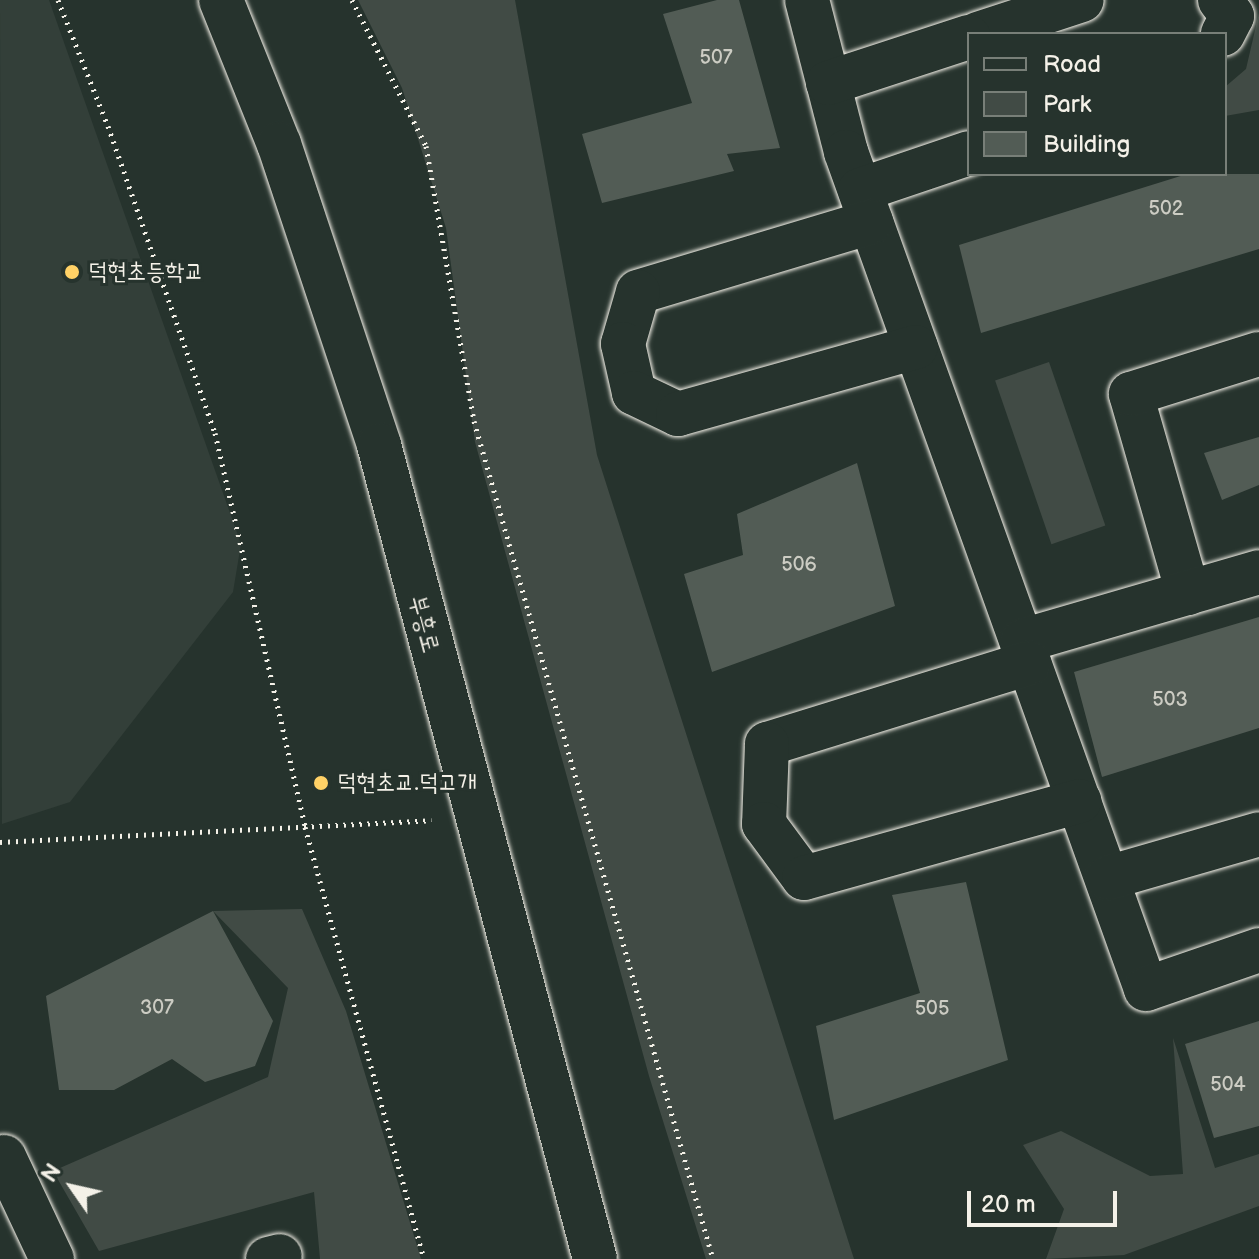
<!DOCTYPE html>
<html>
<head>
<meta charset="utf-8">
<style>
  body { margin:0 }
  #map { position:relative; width:1259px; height:1259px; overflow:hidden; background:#26332d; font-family:"Balsamiq Sans","Poor Story",sans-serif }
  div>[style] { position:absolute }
  .built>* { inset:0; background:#333f39 }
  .green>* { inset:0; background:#414b45; transform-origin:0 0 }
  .building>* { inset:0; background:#525c55 }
  .path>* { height:5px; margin-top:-2.5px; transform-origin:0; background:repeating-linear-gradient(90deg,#f4f1e8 0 2px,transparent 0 8px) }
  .roads { filter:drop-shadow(0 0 2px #f4f1e8) drop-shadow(0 0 2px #f4f1e8) }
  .minor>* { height:44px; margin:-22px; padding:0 22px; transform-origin:22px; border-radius:22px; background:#26332d }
  .major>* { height:44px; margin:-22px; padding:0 22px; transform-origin:22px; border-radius:22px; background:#26332d }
  .dots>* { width:22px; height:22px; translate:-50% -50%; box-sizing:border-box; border:4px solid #26332d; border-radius:50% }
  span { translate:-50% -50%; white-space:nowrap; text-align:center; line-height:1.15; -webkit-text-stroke:6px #26332d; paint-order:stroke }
  .number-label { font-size:20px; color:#ccccc3 }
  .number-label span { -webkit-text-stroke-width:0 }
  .poi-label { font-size:24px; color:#f4f1e8 }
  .left { translate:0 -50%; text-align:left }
  .street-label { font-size:24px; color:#f4f1e8 }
  .legend { position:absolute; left:967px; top:32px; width:260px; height:144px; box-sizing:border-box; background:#26332d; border:2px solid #787f78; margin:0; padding:10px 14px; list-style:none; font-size:24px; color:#f4f1e8 }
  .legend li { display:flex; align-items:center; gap:16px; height:40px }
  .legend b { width:40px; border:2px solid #787f78 }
  .north { position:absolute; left:32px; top:1147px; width:80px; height:80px; -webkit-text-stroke:6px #26332d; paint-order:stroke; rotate:304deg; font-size:22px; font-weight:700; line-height:32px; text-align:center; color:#f4f1e8 }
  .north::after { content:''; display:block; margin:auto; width:28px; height:36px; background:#f4f1e8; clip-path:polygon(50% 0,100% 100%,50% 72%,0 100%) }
  .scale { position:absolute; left:967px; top:1191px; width:150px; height:36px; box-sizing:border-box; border:4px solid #f4f1e8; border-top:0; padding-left:10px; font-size:24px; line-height:28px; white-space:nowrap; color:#f4f1e8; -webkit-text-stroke:6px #26332d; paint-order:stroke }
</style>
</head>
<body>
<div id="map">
  <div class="built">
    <div style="clip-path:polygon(0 0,49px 0,241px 544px,233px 592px,70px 802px,2px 824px)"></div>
  </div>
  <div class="green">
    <div style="clip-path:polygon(358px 0,515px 0,597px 455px,854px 1259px,706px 1259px,649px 1076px,475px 442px,446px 228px,402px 88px)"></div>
    <div style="clip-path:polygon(1259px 13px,1259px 110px,1225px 116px,1225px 87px,1246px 69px)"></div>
    <div style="left:1049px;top:362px;width:173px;height:57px;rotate:71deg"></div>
    <div style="clip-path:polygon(302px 909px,346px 1011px,421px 1259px,320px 1259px,314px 1192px,99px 1251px,53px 1171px,268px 1077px,288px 988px,213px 911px)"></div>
    <div style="clip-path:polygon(1173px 1038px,1215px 1168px,1259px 1154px,1259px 1206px,1124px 1255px,1046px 1259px,1064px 1209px,1023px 1145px,1061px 1131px,1150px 1176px,1183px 1174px)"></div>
  </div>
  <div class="building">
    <div style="clip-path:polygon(717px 0,739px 0,780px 148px,727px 154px,734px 171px,602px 203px,582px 134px,692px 103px,663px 14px)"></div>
    <div style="clip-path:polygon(1187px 174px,1259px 174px,1259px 249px,981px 333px,959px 245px)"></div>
    <div style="clip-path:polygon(1259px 437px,1259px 485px,1222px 500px,1204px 453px)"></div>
    <div style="clip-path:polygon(857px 463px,895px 606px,712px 672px,684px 574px,743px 555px,737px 514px)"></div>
    <div style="clip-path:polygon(1259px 617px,1259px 728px,1102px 777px,1074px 672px)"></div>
    <div style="clip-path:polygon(966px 882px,1008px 1060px,834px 1120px,816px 1026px,920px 993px,892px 895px)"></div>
    <div style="clip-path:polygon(213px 911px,273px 1021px,255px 1066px,205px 1082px,172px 1059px,114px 1090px,59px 1090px,46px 996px)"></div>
    <div style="clip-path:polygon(1259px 1021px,1259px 1126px,1214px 1138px,1185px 1044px)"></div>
  </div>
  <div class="path">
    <div style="left:58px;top:0;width:136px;rotate:68.4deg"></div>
    <div style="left:108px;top:126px;width:325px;rotate:70.8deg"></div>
    <div style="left:215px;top:433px;width:404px;rotate:77.1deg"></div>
    <div style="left:305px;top:827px;width:448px;rotate:74.6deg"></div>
    <div style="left:352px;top:0;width:164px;rotate:63.1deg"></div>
    <div style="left:426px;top:146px;width:279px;rotate:80.1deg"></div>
    <div style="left:474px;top:421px;width:871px;rotate:74.08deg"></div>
    <div style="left:0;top:842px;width:432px;rotate:-2.9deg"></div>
  </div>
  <div class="roads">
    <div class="minor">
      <div style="left:807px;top:0;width:157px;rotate:75.6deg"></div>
      <div style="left:846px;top:152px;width:889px;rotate:70.28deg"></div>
      <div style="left:1146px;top:989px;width:120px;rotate:-19deg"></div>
      <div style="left:1220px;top:0;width:20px;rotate:53deg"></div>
      <div style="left:1232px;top:16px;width:20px;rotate:117deg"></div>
      <div style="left:978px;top:34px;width:109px;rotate:-18.1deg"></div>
      <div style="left:828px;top:83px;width:148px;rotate:-18.1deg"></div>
      <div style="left:860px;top:190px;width:115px;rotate:-18.7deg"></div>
      <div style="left:871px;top:222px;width:243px;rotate:163.3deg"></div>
      <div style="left:638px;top:292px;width:54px;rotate:106.1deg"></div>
      <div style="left:623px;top:344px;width:50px;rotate:77.3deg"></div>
      <div style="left:634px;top:393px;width:49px;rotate:25.5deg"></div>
      <div style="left:678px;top:414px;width:247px;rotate:-15.7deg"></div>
      <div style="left:1188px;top:593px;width:207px;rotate:-106deg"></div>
      <div style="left:1131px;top:394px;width:134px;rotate:-17.4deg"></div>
      <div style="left:1022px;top:641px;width:247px;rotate:-16.2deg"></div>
      <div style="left:1029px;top:663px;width:274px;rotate:162.8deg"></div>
      <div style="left:767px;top:744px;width:80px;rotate:92.1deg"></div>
      <div style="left:764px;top:824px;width:67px;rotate:53.5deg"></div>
      <div style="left:804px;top:878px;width:286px;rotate:-15.6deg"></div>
      <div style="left:1107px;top:878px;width:158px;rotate:-16.1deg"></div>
      <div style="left:4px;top:1157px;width:113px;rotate:64.8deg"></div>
      <div style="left:268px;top:1259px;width:12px;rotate:-14deg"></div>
    </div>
    <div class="major">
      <div style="left:221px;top:0;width:155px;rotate:68.1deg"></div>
      <div style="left:279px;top:144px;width:317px;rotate:71.6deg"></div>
      <div style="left:379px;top:445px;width:842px;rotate:75.14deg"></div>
    </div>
  </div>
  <div class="dots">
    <div style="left:72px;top:272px;background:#ffd166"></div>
    <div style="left:321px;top:783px;background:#ffd166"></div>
  </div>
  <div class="number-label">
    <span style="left:716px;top:58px">507</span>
    <span style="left:1166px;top:209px">502</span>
    <span style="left:799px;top:565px">506</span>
    <span style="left:1170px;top:700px">503</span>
    <span style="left:157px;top:1008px">307</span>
    <span style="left:932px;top:1009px">505</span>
    <span style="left:1228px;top:1085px">504</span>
  </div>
  <div class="poi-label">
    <span class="left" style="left:88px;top:272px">덕현초등학교</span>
    <span class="left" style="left:337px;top:783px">덕현초교.덕고개</span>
  </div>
  <div class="street-label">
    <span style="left:424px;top:624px;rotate:75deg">부흥로</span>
  </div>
  <ul class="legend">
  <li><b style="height:10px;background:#26332d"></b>Road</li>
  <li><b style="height:22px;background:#414b45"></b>Park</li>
  <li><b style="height:22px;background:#525c55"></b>Building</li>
  </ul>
  <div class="north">N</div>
  <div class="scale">20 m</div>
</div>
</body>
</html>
